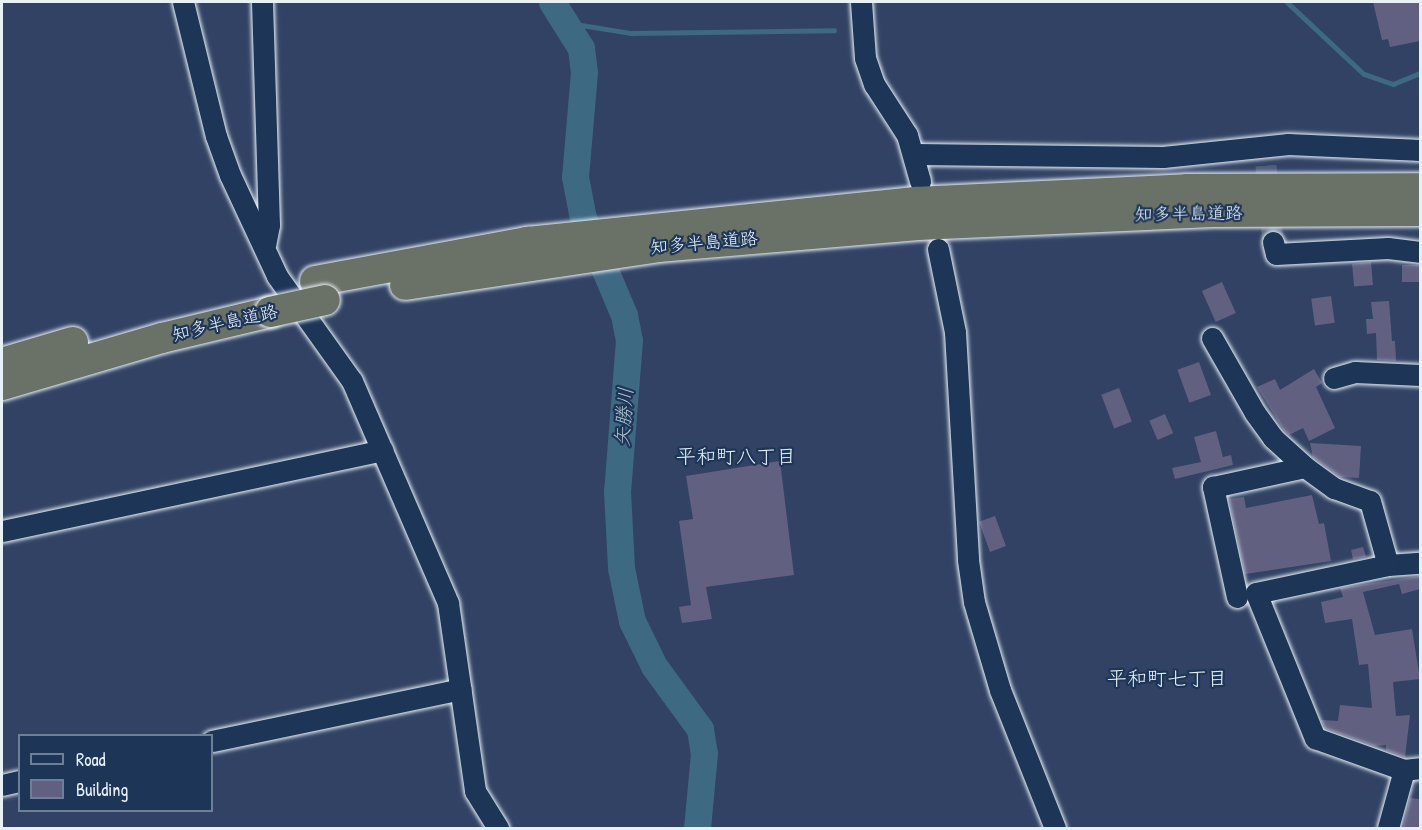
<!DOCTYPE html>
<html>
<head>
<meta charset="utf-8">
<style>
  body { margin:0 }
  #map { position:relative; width:1422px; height:830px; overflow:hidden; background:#314264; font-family:"Patrick Hand","Klee One",sans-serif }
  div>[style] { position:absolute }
  .stream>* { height:4.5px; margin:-2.25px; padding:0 2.25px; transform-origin:2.25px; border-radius:2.25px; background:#3d6983 }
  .river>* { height:27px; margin:-13.5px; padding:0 13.5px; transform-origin:13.5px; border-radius:13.5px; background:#3d6983 }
  .building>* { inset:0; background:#616081; transform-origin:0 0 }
  .minor-tunnel>* { height:21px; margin-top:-10.5px; transform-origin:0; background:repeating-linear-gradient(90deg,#4c5c7a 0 21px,transparent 0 31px) }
  .roads { filter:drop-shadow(0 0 2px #e8f1f8) drop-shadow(0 0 2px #e8f1f8) }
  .minor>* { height:21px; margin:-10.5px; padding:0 10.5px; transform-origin:10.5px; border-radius:10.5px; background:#1d3557 }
  .highway>* { height:30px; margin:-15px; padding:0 15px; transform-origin:15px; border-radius:15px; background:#6a7166 }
  .bridges { filter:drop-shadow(0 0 2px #e8f1f8) drop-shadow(0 0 2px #e8f1f8) }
  .highway-bridge>* { height:30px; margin:-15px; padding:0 15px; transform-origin:15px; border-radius:15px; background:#6a7166 }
  span { translate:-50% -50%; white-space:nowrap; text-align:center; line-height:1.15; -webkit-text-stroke:4.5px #1d3557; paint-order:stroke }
  .street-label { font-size:18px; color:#e8f1f8 }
  .water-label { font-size:20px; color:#acc1cf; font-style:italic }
  .neighbourhood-label { font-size:20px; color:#e8f1f8 }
  .frame { position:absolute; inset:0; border:3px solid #e8f1f8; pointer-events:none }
  .legend { position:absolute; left:18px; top:734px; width:195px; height:78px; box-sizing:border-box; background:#1d3557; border:2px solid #6e8097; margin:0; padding:8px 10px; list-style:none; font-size:18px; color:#e8f1f8 }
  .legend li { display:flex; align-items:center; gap:12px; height:30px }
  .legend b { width:30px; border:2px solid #6e8097 }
</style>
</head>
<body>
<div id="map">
  <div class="stream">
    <div style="left:1287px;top:2px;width:105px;rotate:43.1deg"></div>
    <div style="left:1364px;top:74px;width:31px;rotate:19deg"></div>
    <div style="left:1393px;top:84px;width:29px;rotate:-22deg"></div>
    <div style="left:569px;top:23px;width:63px;rotate:9.2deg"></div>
    <div style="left:631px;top:33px;width:203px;rotate:-0.8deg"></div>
  </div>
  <div class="river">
    <div style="left:552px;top:2px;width:54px;rotate:57.8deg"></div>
    <div style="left:581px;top:48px;width:24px;rotate:83deg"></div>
    <div style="left:584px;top:72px;width:105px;rotate:94.9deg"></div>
    <div style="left:575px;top:177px;width:42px;rotate:79deg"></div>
    <div style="left:583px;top:218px;width:105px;rotate:67.1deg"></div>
    <div style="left:624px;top:315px;width:25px;rotate:79deg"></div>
    <div style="left:629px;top:340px;width:151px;rotate:94.5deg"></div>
    <div style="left:617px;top:491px;width:77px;rotate:87deg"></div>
    <div style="left:621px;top:568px;width:54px;rotate:78.3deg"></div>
    <div style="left:632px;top:621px;width:50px;rotate:63.9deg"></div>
    <div style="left:654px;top:666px;width:78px;rotate:53.9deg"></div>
    <div style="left:700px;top:729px;width:24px;rotate:81deg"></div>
    <div style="left:704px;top:753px;width:75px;rotate:95.3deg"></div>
  </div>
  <div class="building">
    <div style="clip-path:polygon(1373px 2px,1420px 2px,1420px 41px,1390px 47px,1388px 39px,1382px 40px)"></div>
    <div style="left:1371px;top:262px;width:23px;height:19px;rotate:85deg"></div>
    <div style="left:1420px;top:265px;width:17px;height:18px;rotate:90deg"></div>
    <div style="left:1222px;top:282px;width:34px;height:22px;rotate:66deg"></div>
    <div style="left:1331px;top:296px;width:27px;height:20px;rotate:82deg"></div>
    <div style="clip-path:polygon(1389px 301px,1392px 341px,1395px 341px,1396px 361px,1377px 360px,1376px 333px,1367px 334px,1366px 319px,1373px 319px,1371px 302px)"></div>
    <div style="left:1199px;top:362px;width:35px;height:23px;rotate:70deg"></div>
    <div style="clip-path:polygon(1314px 369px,1322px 383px,1316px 387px,1335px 428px,1309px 441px,1303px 428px,1289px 435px,1283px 429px,1257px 387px,1275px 379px,1280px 390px)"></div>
    <div style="left:1119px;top:388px;width:36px;height:19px;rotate:69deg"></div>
    <div style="left:1165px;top:414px;width:21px;height:17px;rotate:67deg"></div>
    <div style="clip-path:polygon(1216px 431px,1223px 457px,1231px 455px,1233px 465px,1175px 479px,1172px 468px,1201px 462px,1194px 437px)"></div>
    <div style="clip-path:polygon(1310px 443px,1361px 446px,1359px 478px,1340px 477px,1313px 457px)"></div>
    <div style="clip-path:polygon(780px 461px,794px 575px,706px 587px,712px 619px,682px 623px,679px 607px,691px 605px,679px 521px,693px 519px,686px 476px)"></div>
    <div style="clip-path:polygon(1312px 495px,1319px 524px,1324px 523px,1331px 561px,1245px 574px,1229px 499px,1244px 497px,1246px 508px)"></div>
    <div style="left:995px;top:516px;width:32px;height:17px;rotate:70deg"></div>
    <div style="clip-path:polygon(1363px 547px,1366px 557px,1353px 559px,1351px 550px)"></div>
    <div style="clip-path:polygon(1420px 576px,1420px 589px,1402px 594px,1399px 584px,1363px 592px,1375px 635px,1412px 629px,1420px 679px,1393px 682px,1396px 716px,1410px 715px,1405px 757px,1386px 750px,1386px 745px,1375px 746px,1325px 728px,1321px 720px,1338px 721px,1340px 705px,1372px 708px,1368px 664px,1359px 665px,1352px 619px,1325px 623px,1321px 602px,1343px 597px,1340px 588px)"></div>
    <div style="clip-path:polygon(1410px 798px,1420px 799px,1420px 828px,1403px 828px)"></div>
  </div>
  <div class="minor-tunnel">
    <div style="left:1266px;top:165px;width:77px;rotate:84.8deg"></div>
  </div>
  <div class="roads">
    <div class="minor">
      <div style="left:183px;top:2px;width:138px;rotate:76.2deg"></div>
      <div style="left:216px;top:136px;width:41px;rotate:70.3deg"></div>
      <div style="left:230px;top:175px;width:111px;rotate:65deg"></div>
      <div style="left:277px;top:276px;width:129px;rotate:54.5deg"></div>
      <div style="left:352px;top:381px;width:242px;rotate:66.6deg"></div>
      <div style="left:448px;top:603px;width:190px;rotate:81.8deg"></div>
      <div style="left:475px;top:791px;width:44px;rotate:58.1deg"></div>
      <div style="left:262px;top:2px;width:223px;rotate:88.2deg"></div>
      <div style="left:269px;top:225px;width:20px;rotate:101deg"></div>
      <div style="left:861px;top:2px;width:56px;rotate:85.9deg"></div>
      <div style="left:865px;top:58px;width:28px;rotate:71deg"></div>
      <div style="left:874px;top:84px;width:61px;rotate:57.1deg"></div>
      <div style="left:907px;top:135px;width:48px;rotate:74.2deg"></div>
      <div style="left:915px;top:154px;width:248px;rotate:0.7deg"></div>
      <div style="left:1163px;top:157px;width:126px;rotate:-5.9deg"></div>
      <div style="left:1288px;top:144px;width:132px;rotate:2.6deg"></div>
      <div style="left:1273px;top:242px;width:12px;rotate:76deg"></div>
      <div style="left:1276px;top:254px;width:112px;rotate:-3.1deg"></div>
      <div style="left:1388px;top:248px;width:32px;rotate:7deg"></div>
      <div style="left:938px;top:249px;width:85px;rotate:78.4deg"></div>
      <div style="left:955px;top:332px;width:228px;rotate:86.7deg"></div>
      <div style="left:968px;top:560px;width:42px;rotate:81.9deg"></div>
      <div style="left:974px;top:602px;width:92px;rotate:73.5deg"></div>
      <div style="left:1000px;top:690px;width:149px;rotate:68.3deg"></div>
      <div style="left:1212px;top:338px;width:86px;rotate:60.2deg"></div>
      <div style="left:1255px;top:413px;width:31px;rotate:54deg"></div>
      <div style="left:1273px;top:438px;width:43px;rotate:42.2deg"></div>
      <div style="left:1334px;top:378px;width:22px;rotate:-16deg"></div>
      <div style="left:1355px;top:372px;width:65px;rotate:2.6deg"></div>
      <div style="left:2px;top:531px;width:389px;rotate:-12deg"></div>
      <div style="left:1388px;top:565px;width:32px;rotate:-4deg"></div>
      <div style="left:1237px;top:597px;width:113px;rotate:-102.3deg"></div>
      <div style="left:1213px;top:487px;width:94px;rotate:-12.3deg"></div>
      <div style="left:1305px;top:467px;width:36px;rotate:36deg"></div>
      <div style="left:1334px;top:488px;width:38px;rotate:20deg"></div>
      <div style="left:1370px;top:501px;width:66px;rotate:74.3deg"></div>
      <div style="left:1388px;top:565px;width:135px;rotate:168deg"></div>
      <div style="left:1256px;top:593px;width:157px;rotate:67.9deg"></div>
      <div style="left:1315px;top:738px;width:95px;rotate:19.8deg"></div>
      <div style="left:1404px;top:770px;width:16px;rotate:-7deg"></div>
      <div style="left:212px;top:741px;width:254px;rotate:-11.8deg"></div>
      <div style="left:2px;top:785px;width:18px;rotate:-13deg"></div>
      <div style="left:1388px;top:828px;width:60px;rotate:-74.6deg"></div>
    </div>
    <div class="highway">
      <div style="left:315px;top:281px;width:217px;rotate:-10.4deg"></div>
      <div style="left:528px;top:242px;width:389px;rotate:-5.9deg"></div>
      <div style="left:915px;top:202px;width:272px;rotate:-2.7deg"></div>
      <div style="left:1187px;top:189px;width:233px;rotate:-0.2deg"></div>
      <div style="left:405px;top:285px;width:256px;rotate:-8.5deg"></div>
      <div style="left:658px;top:247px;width:261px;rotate:-4.8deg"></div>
      <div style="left:918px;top:225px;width:295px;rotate:-2.5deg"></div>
      <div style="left:1213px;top:212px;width:207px;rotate:-0.3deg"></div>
      <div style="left:2px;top:363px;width:74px;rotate:-16.5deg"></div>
      <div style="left:2px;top:385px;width:167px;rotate:-16.4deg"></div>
      <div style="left:162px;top:338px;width:111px;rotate:-13.5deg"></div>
    </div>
  </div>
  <div class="bridges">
    <div class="highway-bridge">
      <div style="left:270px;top:312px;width:56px;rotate:-12.3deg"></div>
    </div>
  </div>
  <div class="street-label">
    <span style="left:1189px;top:214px;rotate:-1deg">知多半島道路</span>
    <span style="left:704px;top:243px;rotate:-5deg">知多半島道路</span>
    <span style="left:225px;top:323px;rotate:-13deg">知多半島道路</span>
  </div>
  <div class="water-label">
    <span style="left:623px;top:417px;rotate:-86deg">矢勝川</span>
  </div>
  <div class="neighbourhood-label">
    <span style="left:736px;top:455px">平和町八丁目</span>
    <span style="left:1167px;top:677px">平和町七丁目</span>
  </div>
  <div class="frame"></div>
  <ul class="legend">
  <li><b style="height:8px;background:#1d3557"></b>Road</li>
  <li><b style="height:16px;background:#616081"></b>Building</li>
  </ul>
</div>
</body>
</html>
